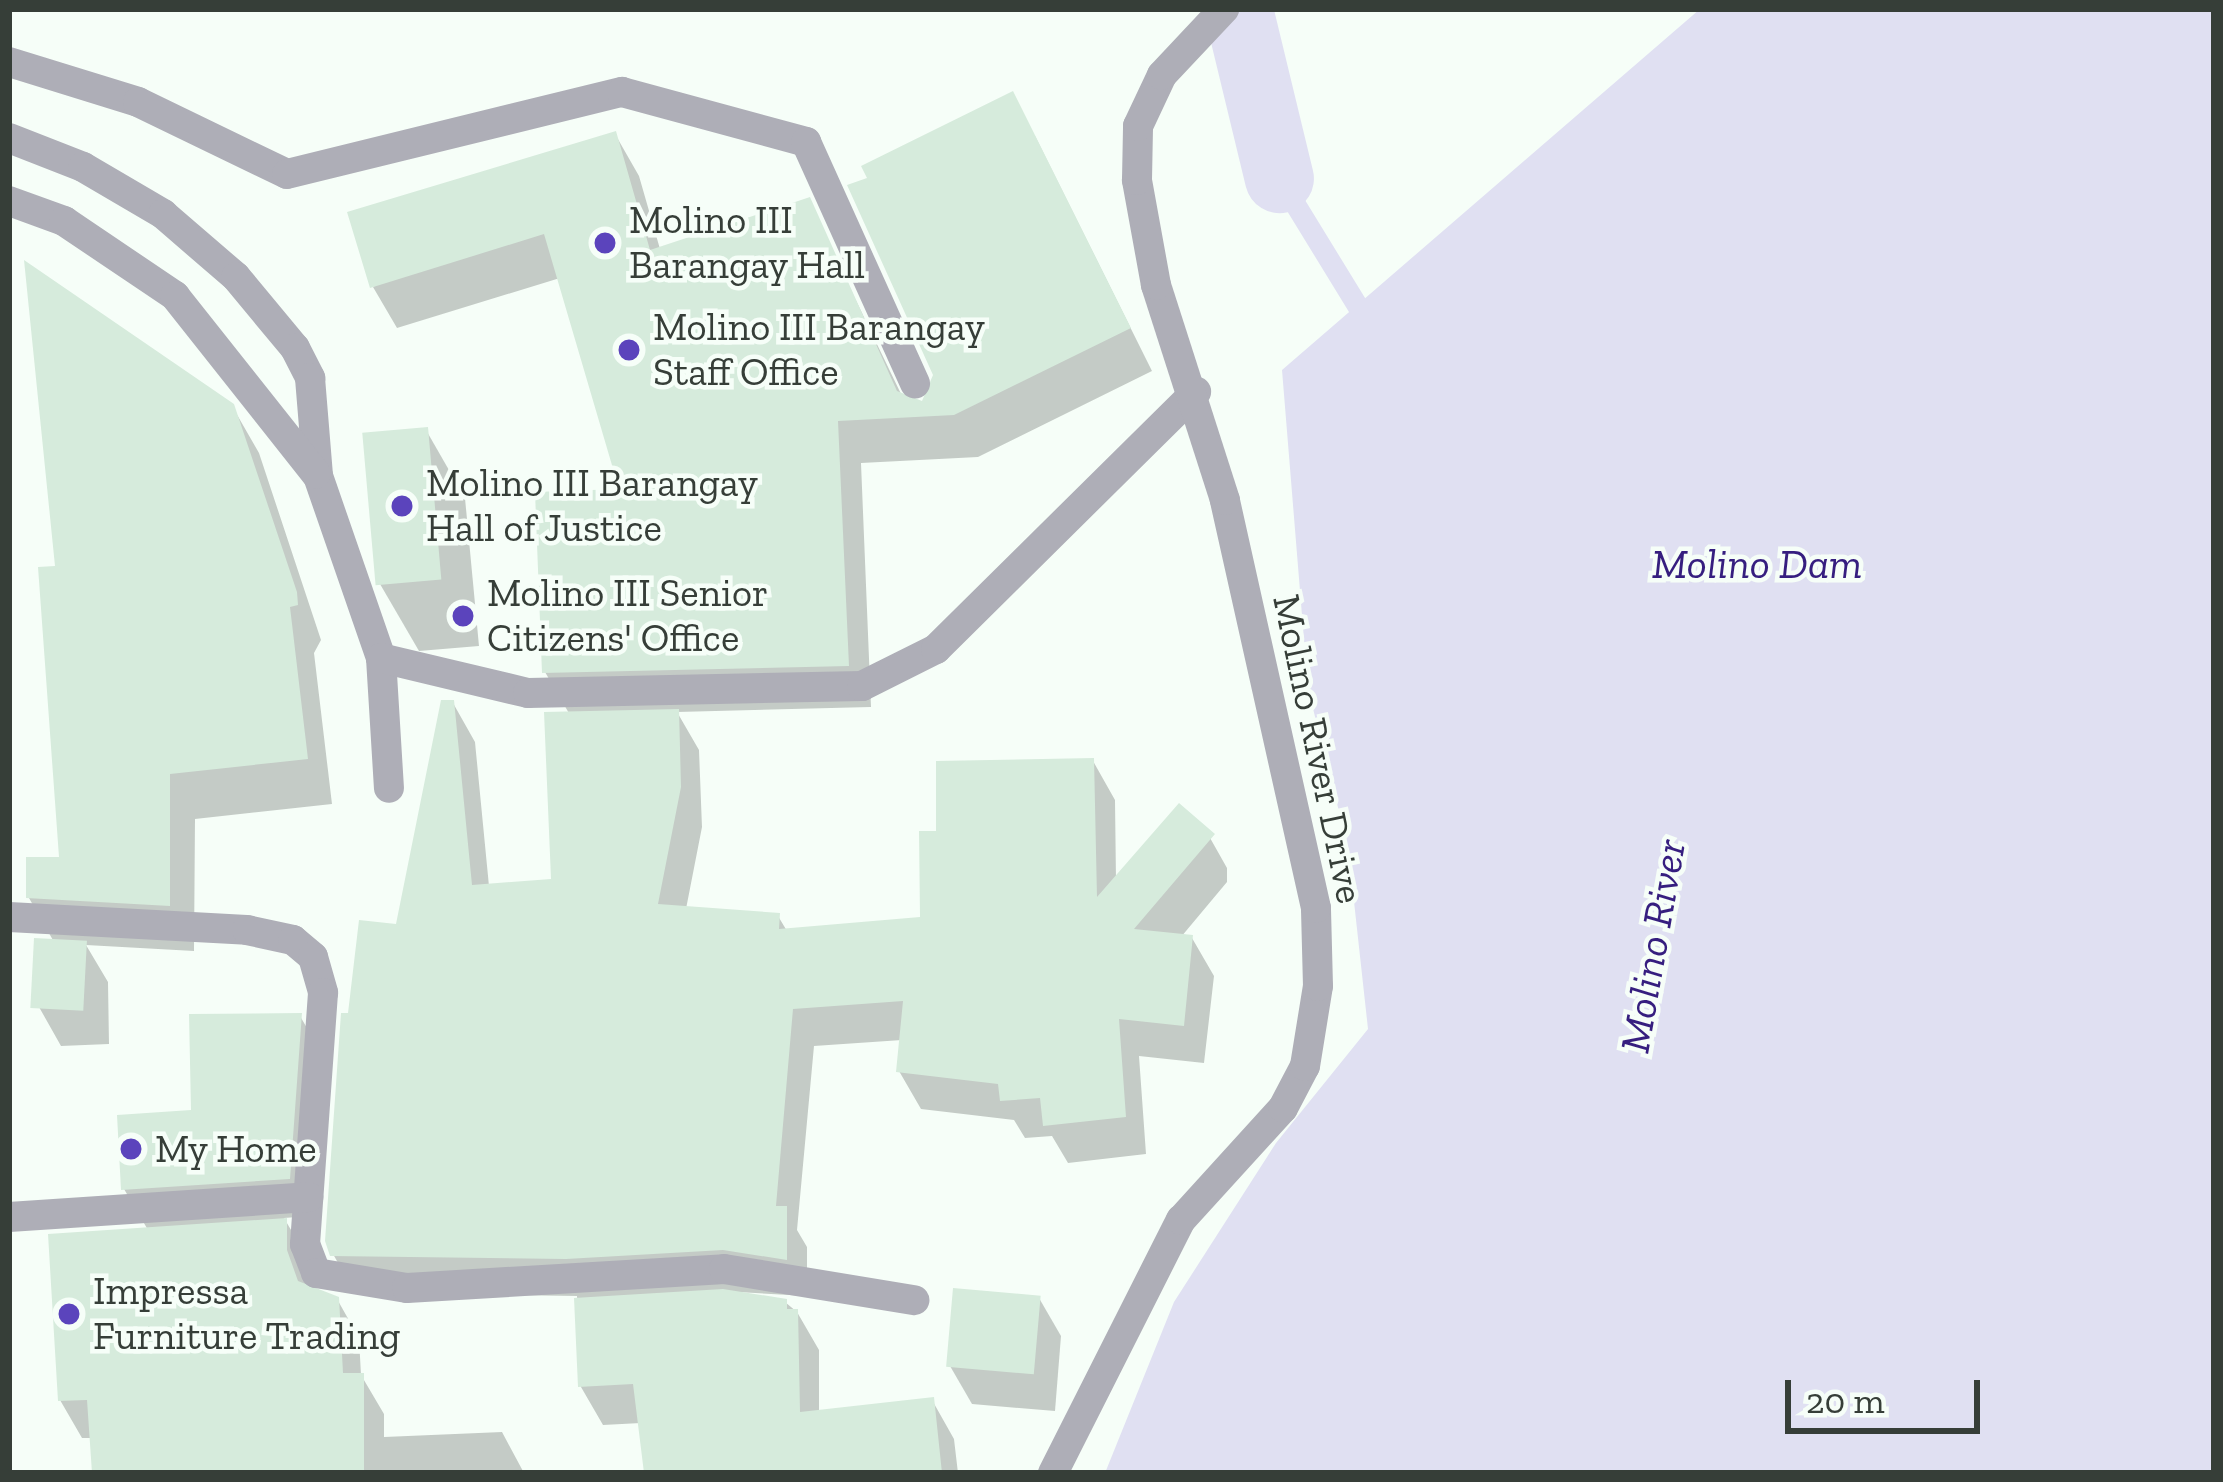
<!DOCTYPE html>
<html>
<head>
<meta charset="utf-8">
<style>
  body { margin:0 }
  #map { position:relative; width:2223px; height:1482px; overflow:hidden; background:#f6fef8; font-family:"Zilla Slab",serif }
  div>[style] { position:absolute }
  .water>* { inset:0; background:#e0e0f2 }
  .shadow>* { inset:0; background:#0003 }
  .stream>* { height:21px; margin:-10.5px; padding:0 10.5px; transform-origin:10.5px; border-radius:10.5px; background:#e0e0f2 }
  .canal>* { height:69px; margin:-34.5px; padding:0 34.5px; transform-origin:34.5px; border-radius:34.5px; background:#e0e0f2 }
  .building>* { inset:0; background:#d6ebdc; transform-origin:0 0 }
  .service>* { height:30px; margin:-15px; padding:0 15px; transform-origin:15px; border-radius:15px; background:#aeaeb7 }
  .minor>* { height:30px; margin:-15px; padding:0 15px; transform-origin:15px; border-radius:15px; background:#aeaeb7 }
  .tertiary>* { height:30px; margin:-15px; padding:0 15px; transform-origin:15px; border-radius:15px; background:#aeaeb7 }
  .dots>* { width:33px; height:33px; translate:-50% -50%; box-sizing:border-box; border:6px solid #f6fef8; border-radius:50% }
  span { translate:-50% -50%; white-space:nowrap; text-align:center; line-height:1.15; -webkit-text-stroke:9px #f6fef8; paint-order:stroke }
  .poi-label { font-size:39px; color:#363e38 }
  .left { translate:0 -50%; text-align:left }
  .street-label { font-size:39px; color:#363e38 }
  .water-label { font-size:42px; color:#361e7f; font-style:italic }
  .frame { position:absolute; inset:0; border:12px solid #363e38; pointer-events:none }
  .scale { position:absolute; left:1785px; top:1380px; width:195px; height:54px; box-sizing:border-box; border:6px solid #363e38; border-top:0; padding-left:15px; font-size:36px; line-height:42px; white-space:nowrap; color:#363e38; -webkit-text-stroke:9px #f6fef8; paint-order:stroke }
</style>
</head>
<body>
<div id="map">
  <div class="water">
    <div style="clip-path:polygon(1700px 9px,2214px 9px,2214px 1473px,1105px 1473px,1174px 1302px,1276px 1143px,1368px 1029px,1348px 847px,1308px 689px,1282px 370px)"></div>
  </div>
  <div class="shadow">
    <div style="clip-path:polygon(615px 134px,639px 176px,660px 249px,808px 201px,902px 396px,924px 405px,1035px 136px,1152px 371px,978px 457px,861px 463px,871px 707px,677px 712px,699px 750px,702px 827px,686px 909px,778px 916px,787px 931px,923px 920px,939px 834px,1093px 761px,1115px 800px,1116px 880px,1205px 829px,1227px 868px,1227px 882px,1181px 937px,1192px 938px,1214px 976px,1204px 1063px,1139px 1056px,1146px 1154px,1068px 1163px,1052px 1136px,1025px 1138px,1014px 1120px,921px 1109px,899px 1071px,902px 1040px,814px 1046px,797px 1230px,807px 1247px,807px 1296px,720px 1291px,785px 1302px,797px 1312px,819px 1350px,819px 1413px,932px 1400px,954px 1439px,958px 1473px,647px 1473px,641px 1423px,603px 1425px,581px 1387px,577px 1296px,355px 1293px,333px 1254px,351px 1016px,399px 927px,453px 703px,475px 742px,489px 886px,554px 882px,570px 715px,545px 672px,623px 491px,560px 278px,397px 328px,373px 287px)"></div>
    <div style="clip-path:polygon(232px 406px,259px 453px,321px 640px,314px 653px,332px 804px,195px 819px,194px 951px,86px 945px,108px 982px,109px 1044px,61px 1046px,39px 1007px,54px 942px,29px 898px,62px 860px,58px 569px)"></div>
    <div style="clip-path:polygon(426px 430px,465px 498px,479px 646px,419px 651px,380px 584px)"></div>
    <div style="clip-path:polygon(300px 1016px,322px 1054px,311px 1216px,284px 1218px,308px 1259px,307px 1287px,337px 1299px,359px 1338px,361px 1375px,384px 1414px,384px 1437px,502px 1432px,524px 1473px,95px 1473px,93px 1438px,82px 1438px,60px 1400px,148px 1230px,124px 1189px)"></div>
    <div style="clip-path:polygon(1039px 1298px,1061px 1336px,1055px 1411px,972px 1404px,950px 1366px)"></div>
  </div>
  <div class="stream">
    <div style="left:1279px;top:178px;width:178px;rotate:58.5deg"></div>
  </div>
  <div class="canal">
    <div style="left:1238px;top:9px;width:174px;rotate:76.4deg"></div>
  </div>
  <div class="building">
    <div style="clip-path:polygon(1013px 91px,1131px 328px,954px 415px,838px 421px,849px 666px,542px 673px,535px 492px,619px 489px,544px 234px,370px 288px,347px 212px,616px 131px,650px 250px,810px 197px,897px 391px,922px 401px,933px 375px,847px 185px,867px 178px,861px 166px)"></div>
    <div style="clip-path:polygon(24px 260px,234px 404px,297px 592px,298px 605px,290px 607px,308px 759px,170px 774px,170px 906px,26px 898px,26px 857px,59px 857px,38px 567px,55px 566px)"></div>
    <div style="left:428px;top:427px;width:153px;height:66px;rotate:85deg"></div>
    <div style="clip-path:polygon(441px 700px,454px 700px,472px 885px,551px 879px,544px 712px,679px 709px,681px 787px,658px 904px,780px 913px,779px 929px,920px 917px,919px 831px,936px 831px,936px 761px,1094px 758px,1097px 897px,1179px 803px,1215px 834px,1134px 929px,1193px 935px,1184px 1026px,1119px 1019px,1126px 1117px,1043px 1126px,1040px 1098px,1000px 1101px,998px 1084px,896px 1072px,903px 1001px,793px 1009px,776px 1206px,787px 1206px,787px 1260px,723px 1250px,566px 1259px,330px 1256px,325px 1241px,341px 1013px,348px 1013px,359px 920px,396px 924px)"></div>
    <div style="left:34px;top:938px;width:53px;height:70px;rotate:3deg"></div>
    <div style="clip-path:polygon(302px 1013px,290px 1179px,121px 1190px,117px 1115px,191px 1110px,189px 1014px)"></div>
    <div style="clip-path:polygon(287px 1218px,287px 1250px,298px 1281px,339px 1297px,343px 1373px,364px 1373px,364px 1472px,92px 1473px,87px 1400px,58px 1401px,48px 1234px)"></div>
    <div style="left:953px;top:1288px;width:88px;height:79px;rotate:5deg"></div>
    <div style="clip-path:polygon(723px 1289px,787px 1299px,787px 1309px,798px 1309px,800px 1412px,934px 1397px,942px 1473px,644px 1473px,633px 1384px,578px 1387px,574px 1298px)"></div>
  </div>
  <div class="service">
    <div style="left:9px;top:62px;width:135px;rotate:17.2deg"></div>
    <div style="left:138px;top:102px;width:165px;rotate:25.8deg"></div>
    <div style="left:287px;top:174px;width:345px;rotate:-13.8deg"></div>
    <div style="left:9px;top:138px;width:79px;rotate:21.4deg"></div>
    <div style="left:83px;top:167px;width:93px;rotate:30.4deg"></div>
    <div style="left:163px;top:214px;width:96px;rotate:40.8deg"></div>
    <div style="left:236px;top:277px;width:92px;rotate:50.3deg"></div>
    <div style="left:295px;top:348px;width:34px;rotate:63deg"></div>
    <div style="left:310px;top:378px;width:98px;rotate:85.3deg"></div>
    <div style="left:318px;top:476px;width:193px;rotate:70.9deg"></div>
    <div style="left:381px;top:658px;width:130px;rotate:86.5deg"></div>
    <div style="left:9px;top:201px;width:59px;rotate:20deg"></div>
    <div style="left:64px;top:221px;width:134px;rotate:34deg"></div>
    <div style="left:175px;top:296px;width:227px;rotate:51.6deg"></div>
    <div style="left:381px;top:658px;width:151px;rotate:13.4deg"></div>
    <div style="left:528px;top:693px;width:334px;rotate:-1.2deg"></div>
    <div style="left:862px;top:686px;width:83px;rotate:-26.6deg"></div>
    <div style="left:936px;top:649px;width:366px;rotate:-44.7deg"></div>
    <div style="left:9px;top:917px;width:238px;rotate:3.1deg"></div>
    <div style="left:247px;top:930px;width:47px;rotate:12.3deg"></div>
    <div style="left:293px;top:940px;width:26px;rotate:40deg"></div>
    <div style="left:313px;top:957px;width:37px;rotate:74deg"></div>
    <div style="left:323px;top:993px;width:252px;rotate:94.1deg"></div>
    <div style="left:305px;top:1244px;width:31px;rotate:69deg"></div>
    <div style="left:316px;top:1273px;width:92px;rotate:9.4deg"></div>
    <div style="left:407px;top:1288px;width:318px;rotate:-3.4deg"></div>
    <div style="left:724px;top:1269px;width:193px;rotate:9.3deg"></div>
    <div style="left:9px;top:1217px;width:300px;rotate:-3.8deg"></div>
  </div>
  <div class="minor">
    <div style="left:622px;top:92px;width:191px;rotate:15.2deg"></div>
    <div style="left:806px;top:142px;width:265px;rotate:65.7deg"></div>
  </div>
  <div class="tertiary">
    <div style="left:1053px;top:1473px;width:284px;rotate:-63.2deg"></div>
    <div style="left:1181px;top:1220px;width:151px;rotate:-47.7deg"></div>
    <div style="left:1283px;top:1108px;width:47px;rotate:-62.4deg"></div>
    <div style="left:1305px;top:1066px;width:81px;rotate:-80.8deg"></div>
    <div style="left:1318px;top:986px;width:78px;rotate:-91.5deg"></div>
    <div style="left:1316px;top:908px;width:418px;rotate:-102.6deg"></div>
    <div style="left:1225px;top:500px;width:226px;rotate:-107.8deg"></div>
    <div style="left:1156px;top:285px;width:107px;rotate:-100.3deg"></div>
    <div style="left:1137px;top:180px;width:54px;rotate:-88.9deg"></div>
    <div style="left:1138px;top:126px;width:56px;rotate:-64.8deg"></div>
    <div style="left:1162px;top:75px;width:91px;rotate:-46.8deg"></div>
  </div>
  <div class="dots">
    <div style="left:605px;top:243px;background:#5b44bc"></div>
    <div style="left:629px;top:350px;background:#5b44bc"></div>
    <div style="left:402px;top:506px;background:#5b44bc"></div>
    <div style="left:463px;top:616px;background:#5b44bc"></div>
    <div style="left:131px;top:1149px;background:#5b44bc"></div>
    <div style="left:69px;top:1314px;background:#5b44bc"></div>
  </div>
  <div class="poi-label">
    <span class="left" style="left:629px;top:243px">Molino III<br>Barangay Hall</span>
    <span class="left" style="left:653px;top:350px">Molino III Barangay<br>Staff Office</span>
    <span class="left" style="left:426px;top:506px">Molino III Barangay<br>Hall of Justice</span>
    <span class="left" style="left:487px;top:616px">Molino III Senior<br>Citizens' Office</span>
    <span class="left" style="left:155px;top:1149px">My Home</span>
    <span class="left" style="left:93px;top:1314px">Impressa<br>Furniture Trading</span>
  </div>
  <div class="street-label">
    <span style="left:1318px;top:749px;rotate:78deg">Molino River Drive</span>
  </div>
  <div class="water-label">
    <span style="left:1757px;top:564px">Molino Dam</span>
    <span style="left:1653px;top:946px;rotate:-80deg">Molino River</span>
  </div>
  <div class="frame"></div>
  <div class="scale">20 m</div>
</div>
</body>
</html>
